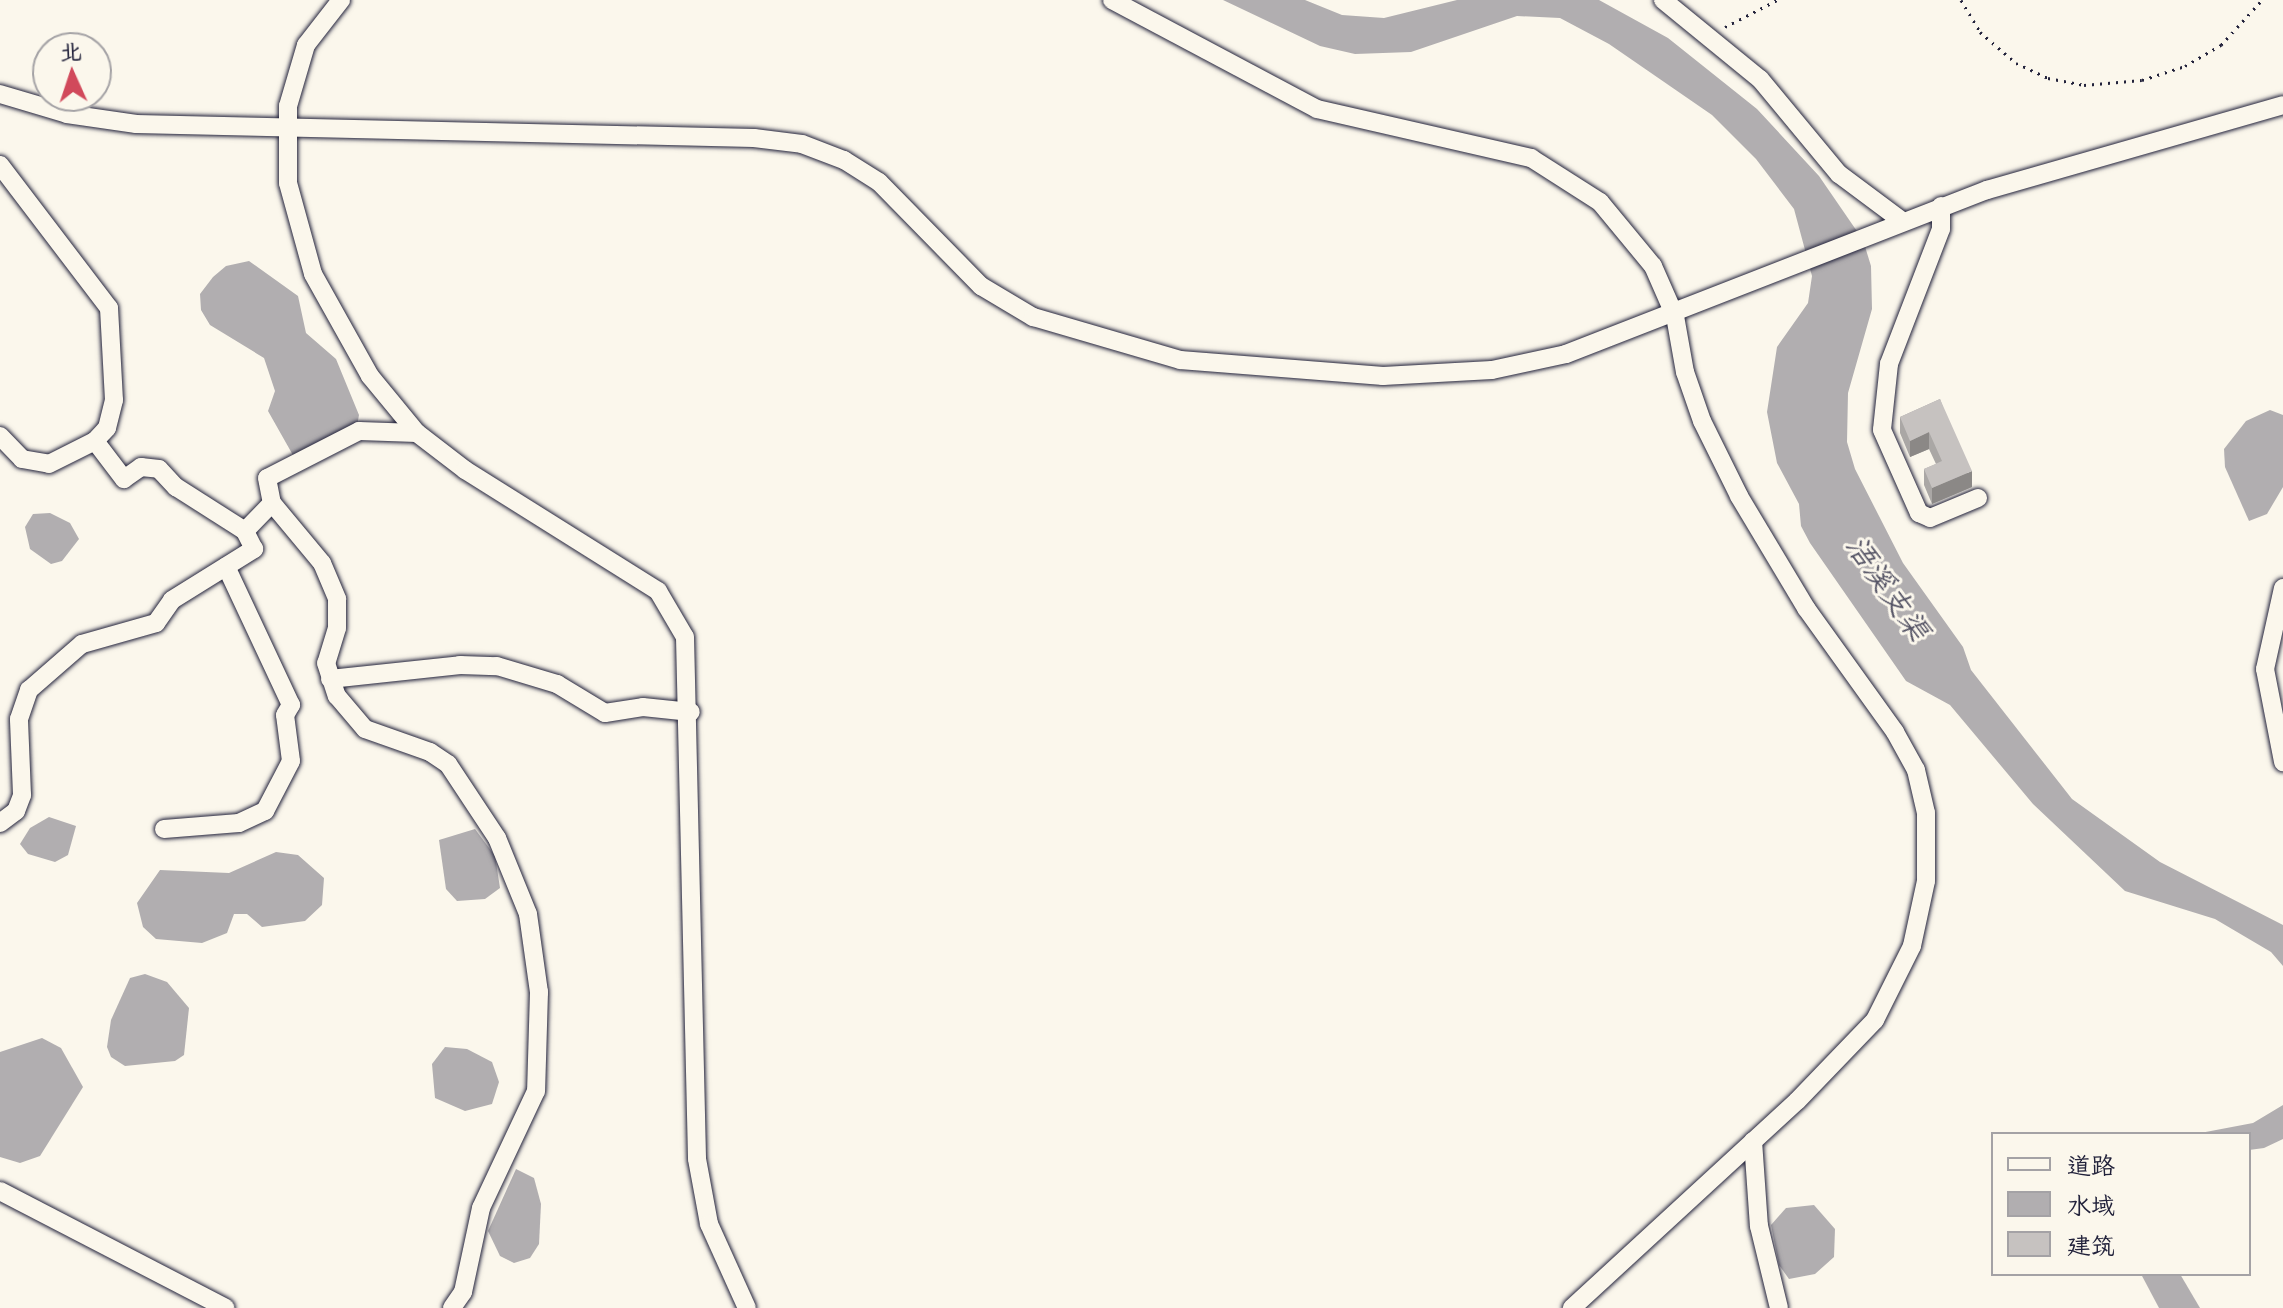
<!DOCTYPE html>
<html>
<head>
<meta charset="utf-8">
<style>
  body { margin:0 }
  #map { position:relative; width:2283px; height:1308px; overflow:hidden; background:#fbf7ec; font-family:"Playpen Sans","LXGW WenKai TC",sans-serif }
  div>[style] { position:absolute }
  .water>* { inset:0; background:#b1aeb0 }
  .path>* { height:3px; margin-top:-1.5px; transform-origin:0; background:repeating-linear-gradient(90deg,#22223b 0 2px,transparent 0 8px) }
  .roads { filter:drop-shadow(0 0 2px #22223b) drop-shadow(0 0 2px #22223b) }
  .minor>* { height:18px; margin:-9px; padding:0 9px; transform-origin:9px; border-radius:9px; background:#fbf7ec }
  .wall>* { inset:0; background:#aaa7a5 }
  .shaded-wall>* { inset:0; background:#8b8886 }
  .building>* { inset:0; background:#c6c2c0 }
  span { translate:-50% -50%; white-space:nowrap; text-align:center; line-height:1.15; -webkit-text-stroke:6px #fbf7ec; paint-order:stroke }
  .water-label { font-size:30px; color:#545364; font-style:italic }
  .legend { position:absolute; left:1991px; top:1132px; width:260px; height:144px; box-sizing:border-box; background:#fbf7ec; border:2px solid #a4a2a5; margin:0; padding:10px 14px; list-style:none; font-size:24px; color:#22223b }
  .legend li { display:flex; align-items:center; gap:16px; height:40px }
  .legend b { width:40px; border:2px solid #a4a2a5 }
  .north { position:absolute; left:32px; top:32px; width:80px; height:80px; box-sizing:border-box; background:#fbf7ec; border:2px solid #a4a2a5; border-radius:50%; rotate:357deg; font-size:22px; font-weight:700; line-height:32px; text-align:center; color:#22223b }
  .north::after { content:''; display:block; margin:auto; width:28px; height:36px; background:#d1495b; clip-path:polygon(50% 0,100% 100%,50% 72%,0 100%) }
</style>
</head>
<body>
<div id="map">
  <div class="water">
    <div style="clip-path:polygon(1223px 0,1305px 0,1342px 15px,1384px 18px,1457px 0,1599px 0,1668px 38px,1757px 109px,1819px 176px,1863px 240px,1871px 266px,1872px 309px,1848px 393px,1847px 442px,1855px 469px,1903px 563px,1963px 647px,1971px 670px,2072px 799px,2160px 862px,2283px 925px,2283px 966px,2271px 952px,2215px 919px,2125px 891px,2033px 804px,1950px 705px,1906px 681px,1810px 543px,1801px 526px,1799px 504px,1777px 463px,1767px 412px,1777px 347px,1808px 303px,1812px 276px,1794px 209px,1756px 159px,1712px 115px,1609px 44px,1560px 18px,1517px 16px,1411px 52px,1355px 54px,1320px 46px)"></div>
    <div style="clip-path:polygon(249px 261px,298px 296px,306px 333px,336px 359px,359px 415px,357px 426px,294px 457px,268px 411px,275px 391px,264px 358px,210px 325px,201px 310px,200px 294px,213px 277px,226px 266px)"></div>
    <div style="clip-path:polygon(2270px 410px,2283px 415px,2283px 487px,2267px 514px,2249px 521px,2225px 467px,2224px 449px,2246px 421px)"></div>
    <div style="clip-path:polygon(50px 513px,70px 523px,79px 539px,62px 561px,51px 564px,30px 549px,25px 527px,33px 514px)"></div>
    <div style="clip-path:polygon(49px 817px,76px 826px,68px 855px,55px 862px,28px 854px,20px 844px,30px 828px)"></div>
    <div style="clip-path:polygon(475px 829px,495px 856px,500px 888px,485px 899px,457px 901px,446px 889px,439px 840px)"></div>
    <div style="clip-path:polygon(276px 852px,298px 855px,324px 878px,322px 905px,305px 921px,262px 927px,247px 914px,234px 914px,227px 933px,202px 943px,156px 939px,143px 927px,137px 903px,160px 870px,229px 873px)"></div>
    <div style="clip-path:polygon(145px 974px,167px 982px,189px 1008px,184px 1055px,175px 1061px,125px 1066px,111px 1057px,107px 1047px,111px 1020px,130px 978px)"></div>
    <div style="clip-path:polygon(42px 1038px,61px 1048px,83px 1087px,40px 1156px,20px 1163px,0 1157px,0 1052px)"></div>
    <div style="clip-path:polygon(445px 1047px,467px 1049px,492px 1062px,499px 1082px,492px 1104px,465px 1111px,435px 1098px,432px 1064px)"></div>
    <div style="clip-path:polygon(2283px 1105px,2283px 1139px,2264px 1148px,2249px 1150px,2249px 1134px,2195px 1134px,2253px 1123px)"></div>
    <div style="clip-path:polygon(516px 1169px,534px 1178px,541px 1204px,539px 1244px,530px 1258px,514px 1263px,500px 1256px,488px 1231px)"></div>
    <div style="clip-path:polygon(1814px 1205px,1835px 1229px,1834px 1257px,1815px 1274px,1789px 1279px,1779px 1265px,1771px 1225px,1786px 1208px)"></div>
    <div style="clip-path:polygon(2141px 1274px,2180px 1274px,2200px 1308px,2159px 1308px)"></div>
  </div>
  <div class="path">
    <div style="left:1961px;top:0;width:37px;rotate:59deg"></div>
    <div style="left:1980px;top:32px;width:48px;rotate:40.7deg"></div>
    <div style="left:2016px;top:63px;width:35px;rotate:25deg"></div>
    <div style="left:2048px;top:78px;width:37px;rotate:11deg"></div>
    <div style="left:2084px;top:85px;width:58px;rotate:-4.9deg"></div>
    <div style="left:2142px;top:80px;width:45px;rotate:-18deg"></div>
    <div style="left:2185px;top:66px;width:42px;rotate:-30.3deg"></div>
    <div style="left:2221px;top:45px;width:61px;rotate:-47.7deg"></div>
    <div style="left:1725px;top:27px;width:59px;rotate:-27.4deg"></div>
  </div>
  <div class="roads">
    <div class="minor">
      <div style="left:341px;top:0;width:57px;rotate:127.9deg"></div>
      <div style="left:306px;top:45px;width:64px;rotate:106.4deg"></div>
      <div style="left:288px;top:106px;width:77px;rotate:90deg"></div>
      <div style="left:288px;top:183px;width:94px;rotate:74.6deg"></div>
      <div style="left:313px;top:274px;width:117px;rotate:60.8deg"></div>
      <div style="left:370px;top:376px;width:74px;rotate:50.5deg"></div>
      <div style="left:417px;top:433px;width:61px;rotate:37.6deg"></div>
      <div style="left:465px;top:470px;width:228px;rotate:32.1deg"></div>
      <div style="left:658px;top:591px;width:53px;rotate:59.6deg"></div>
      <div style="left:685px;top:637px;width:522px;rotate:88.68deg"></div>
      <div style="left:697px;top:1159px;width:66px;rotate:79.5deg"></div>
      <div style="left:709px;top:1224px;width:92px;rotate:65.7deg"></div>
      <div style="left:1112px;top:0;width:232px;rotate:28deg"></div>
      <div style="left:1317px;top:109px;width:220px;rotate:12.9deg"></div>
      <div style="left:1531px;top:158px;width:82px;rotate:32.5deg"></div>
      <div style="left:1600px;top:202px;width:83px;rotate:50.4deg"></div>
      <div style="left:1653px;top:266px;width:55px;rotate:66.3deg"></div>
      <div style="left:1675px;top:316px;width:57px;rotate:79.9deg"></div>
      <div style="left:1685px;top:372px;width:52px;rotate:70.9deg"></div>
      <div style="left:1702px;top:421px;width:84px;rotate:63.7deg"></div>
      <div style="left:1739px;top:496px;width:131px;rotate:59.1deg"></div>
      <div style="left:1806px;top:608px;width:153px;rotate:54.3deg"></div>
      <div style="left:1895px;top:732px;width:43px;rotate:61.1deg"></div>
      <div style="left:1916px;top:770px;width:44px;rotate:76.9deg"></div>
      <div style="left:1926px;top:813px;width:68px;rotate:90deg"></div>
      <div style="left:1926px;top:881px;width:66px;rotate:102.2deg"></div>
      <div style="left:1912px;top:946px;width:83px;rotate:116.6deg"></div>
      <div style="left:1875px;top:1020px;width:112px;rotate:133.9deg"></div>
      <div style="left:1797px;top:1101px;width:306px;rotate:137.4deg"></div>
      <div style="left:1663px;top:0;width:125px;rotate:39.2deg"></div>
      <div style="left:1760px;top:79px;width:124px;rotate:50.3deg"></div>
      <div style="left:1839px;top:174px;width:79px;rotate:36.7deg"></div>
      <div style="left:0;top:94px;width:70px;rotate:16.6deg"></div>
      <div style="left:67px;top:114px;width:70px;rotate:8.2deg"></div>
      <div style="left:136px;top:124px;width:618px;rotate:1.3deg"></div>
      <div style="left:754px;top:138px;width:48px;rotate:7.1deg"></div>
      <div style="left:802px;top:144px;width:45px;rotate:20.9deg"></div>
      <div style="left:844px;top:160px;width:41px;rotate:32.2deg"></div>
      <div style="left:879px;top:182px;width:146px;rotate:45.6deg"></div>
      <div style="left:981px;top:286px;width:61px;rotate:30.8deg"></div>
      <div style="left:1033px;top:317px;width:153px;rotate:16.3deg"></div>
      <div style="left:1180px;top:360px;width:204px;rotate:4.5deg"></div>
      <div style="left:1383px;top:376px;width:109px;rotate:-3.2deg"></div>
      <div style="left:1492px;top:370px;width:76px;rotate:-12.2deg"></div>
      <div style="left:1566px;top:354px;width:452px;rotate:-21.3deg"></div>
      <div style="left:1987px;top:190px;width:308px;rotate:-16deg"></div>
      <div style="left:0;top:165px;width:180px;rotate:52.7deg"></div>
      <div style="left:109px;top:308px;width:92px;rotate:86.9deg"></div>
      <div style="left:114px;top:400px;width:29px;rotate:104deg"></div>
      <div style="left:107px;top:428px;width:18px;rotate:133deg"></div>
      <div style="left:95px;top:441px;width:48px;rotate:52.7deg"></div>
      <div style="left:124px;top:479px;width:21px;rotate:-35deg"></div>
      <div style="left:141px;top:467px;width:18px;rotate:6deg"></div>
      <div style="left:159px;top:469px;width:25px;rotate:47deg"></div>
      <div style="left:176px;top:487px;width:82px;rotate:32.5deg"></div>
      <div style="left:1941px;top:206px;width:23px;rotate:90deg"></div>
      <div style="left:1941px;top:229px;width:145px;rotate:111.1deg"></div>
      <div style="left:1889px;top:364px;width:66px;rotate:96.1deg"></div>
      <div style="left:1882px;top:430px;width:91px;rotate:66deg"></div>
      <div style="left:1919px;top:513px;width:12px;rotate:24deg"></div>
      <div style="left:1930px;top:518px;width:52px;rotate:-22.6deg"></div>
      <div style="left:417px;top:433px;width:58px;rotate:-178deg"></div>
      <div style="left:359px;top:431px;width:103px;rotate:152.9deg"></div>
      <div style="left:267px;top:478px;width:25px;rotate:79deg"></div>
      <div style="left:272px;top:503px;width:78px;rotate:50.2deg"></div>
      <div style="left:322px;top:563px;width:39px;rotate:67deg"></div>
      <div style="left:337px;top:599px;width:29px;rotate:90deg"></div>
      <div style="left:337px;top:628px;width:37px;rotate:107deg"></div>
      <div style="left:326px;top:663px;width:35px;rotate:72deg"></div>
      <div style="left:337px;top:696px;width:43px;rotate:49.7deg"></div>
      <div style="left:365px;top:729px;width:69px;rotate:19.5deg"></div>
      <div style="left:430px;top:752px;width:22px;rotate:34deg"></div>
      <div style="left:448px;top:764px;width:89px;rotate:56.5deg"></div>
      <div style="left:497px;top:838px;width:82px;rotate:67.8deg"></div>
      <div style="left:528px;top:914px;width:79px;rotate:82deg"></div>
      <div style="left:539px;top:992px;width:99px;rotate:91.7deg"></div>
      <div style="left:536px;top:1091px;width:129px;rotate:115.2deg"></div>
      <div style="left:481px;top:1208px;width:86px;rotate:102.1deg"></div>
      <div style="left:463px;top:1292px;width:19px;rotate:125deg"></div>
      <div style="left:0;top:436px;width:32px;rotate:46deg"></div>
      <div style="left:22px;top:459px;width:27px;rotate:10deg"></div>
      <div style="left:49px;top:464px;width:51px;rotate:-26.6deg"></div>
      <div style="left:2283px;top:588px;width:83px;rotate:102.5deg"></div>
      <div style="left:2265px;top:669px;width:95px;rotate:79deg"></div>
      <div style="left:330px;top:679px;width:131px;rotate:-6.1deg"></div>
      <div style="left:460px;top:665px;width:37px;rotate:2deg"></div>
      <div style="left:497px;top:666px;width:63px;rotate:16.7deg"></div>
      <div style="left:557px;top:684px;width:56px;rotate:31.1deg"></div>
      <div style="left:605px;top:713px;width:38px;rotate:-9deg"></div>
      <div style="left:643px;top:707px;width:48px;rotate:5.9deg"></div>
      <div style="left:0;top:823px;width:20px;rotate:-37deg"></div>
      <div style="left:16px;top:811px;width:17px;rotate:-69deg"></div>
      <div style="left:22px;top:795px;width:76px;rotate:-92.3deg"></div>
      <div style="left:19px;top:719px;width:31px;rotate:-71deg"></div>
      <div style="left:29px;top:690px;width:70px;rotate:-41deg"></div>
      <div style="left:82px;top:644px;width:77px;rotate:-15.8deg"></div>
      <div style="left:156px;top:623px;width:28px;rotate:-55deg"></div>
      <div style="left:172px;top:600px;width:97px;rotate:-31.9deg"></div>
      <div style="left:254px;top:549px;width:20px;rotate:-117deg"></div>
      <div style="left:245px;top:531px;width:39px;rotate:-46deg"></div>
      <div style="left:164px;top:829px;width:75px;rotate:-4.6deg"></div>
      <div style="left:239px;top:823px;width:29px;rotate:-25deg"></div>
      <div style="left:265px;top:811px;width:56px;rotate:-62.5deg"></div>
      <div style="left:291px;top:761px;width:46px;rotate:-97.4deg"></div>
      <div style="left:285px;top:715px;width:12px;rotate:-59deg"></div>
      <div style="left:291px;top:705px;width:153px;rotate:-115.1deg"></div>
      <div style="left:1753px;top:1141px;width:85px;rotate:86deg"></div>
      <div style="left:1759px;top:1226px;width:84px;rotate:76.3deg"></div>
      <div style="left:0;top:1191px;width:254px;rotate:27.4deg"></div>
    </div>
  </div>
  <div class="wall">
    <div style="clip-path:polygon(1940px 399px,1972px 487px,1932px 504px,1924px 485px,1924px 469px,1936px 464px,1929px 449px,1910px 457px,1900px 433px,1900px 417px)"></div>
  </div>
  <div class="shaded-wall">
    <div style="clip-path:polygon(1929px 432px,1929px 449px,1910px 457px,1910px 441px)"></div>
    <div style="clip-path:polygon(1972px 471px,1972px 487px,1932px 504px,1932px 488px)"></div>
  </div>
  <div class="building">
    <div style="clip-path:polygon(1940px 399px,1972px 471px,1932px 488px,1924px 469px,1942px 461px,1929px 432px,1910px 441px,1900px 417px)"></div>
  </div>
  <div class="water-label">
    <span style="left:1889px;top:587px;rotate:55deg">浯溪支渠</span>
  </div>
  <ul class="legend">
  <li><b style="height:10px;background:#fbf7ec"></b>道路</li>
  <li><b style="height:22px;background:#b1aeb0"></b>水域</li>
  <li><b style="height:22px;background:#c6c2c0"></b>建筑</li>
  </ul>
  <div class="north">北</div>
</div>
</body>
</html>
